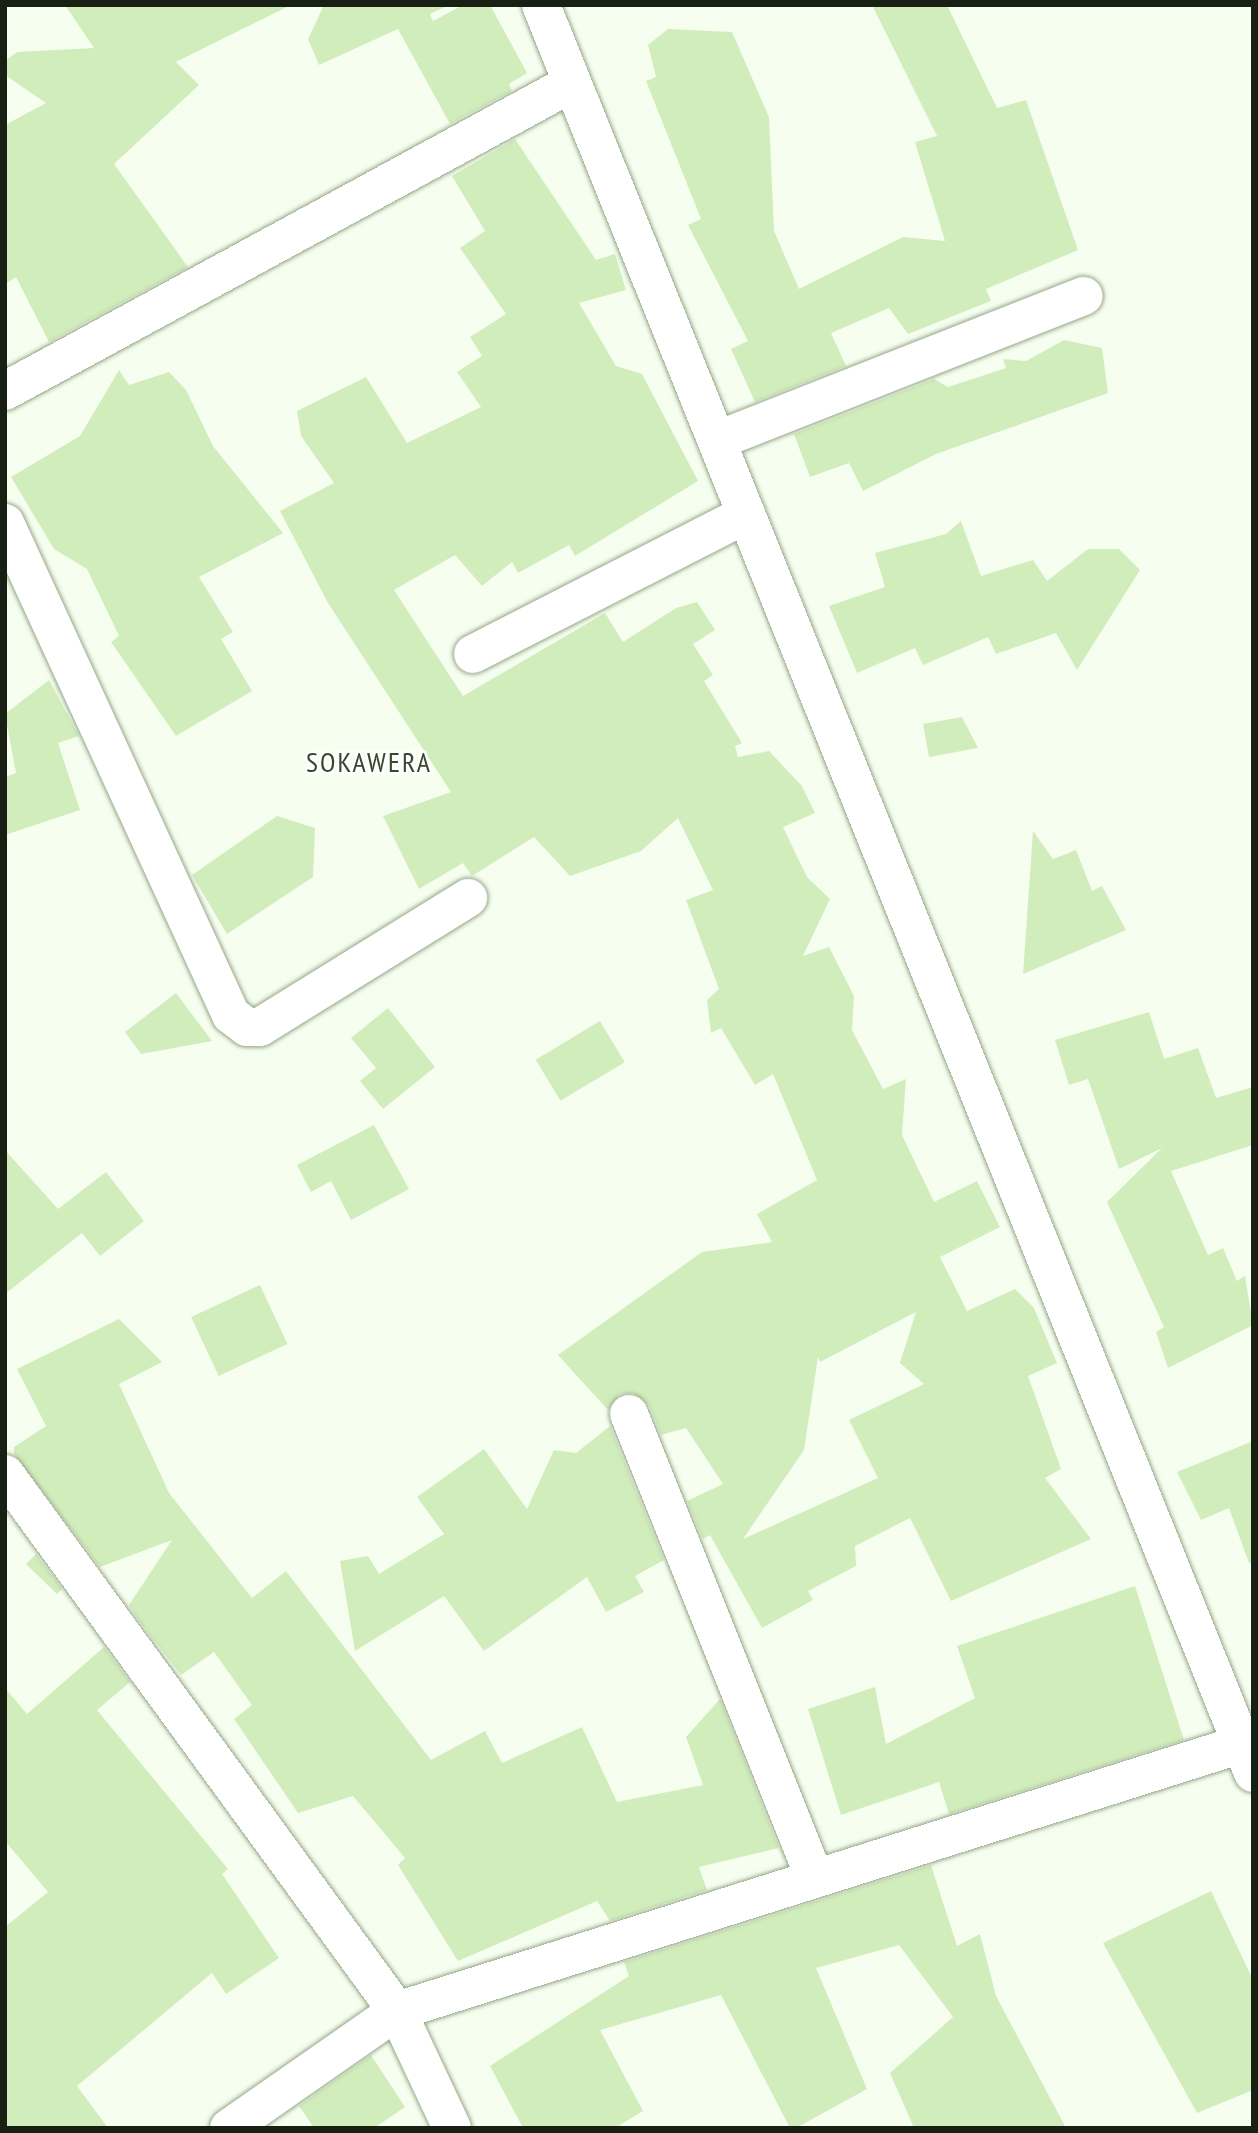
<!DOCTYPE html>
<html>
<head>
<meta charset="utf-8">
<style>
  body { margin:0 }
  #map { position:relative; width:1258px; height:2133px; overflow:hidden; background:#f6fef0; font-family:"PT Sans Narrow",sans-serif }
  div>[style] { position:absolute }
  .building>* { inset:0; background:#d2edbc; transform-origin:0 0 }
  .roads { filter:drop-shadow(0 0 2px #95a787) drop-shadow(0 0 2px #95a787) }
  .minor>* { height:38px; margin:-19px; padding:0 19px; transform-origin:19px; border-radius:19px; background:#fff }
  .major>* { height:38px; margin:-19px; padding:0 19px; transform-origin:19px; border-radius:19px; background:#fff }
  span { translate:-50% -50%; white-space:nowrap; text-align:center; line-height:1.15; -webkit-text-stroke:5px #fff; paint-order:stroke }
  .quarter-label { font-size:28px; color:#39482c; letter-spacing:2px }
  .frame { position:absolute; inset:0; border:7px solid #181f13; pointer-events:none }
</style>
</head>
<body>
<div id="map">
  <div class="building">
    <div style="clip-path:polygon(65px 5px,291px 5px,176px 62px,199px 85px,114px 164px,188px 267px,49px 342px,16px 277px,5px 284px,5px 125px,46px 103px,5px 75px,5px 61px,17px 52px,94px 48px)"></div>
    <div style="clip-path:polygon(324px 5px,449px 5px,430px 14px,433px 21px,463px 5px,490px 5px,527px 73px,509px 84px,512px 91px,450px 124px,398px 29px,319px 65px,308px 39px)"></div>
    <div style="clip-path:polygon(872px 5px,947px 5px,997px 108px,1026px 100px,1078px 250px,986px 289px,991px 301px,908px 334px,889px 308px,831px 333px,846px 366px,755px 402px,731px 349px,748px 341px,688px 225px,701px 219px,646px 81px,656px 77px,648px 45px,668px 29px,732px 32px,769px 117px,774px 231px,799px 289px,903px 237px,945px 241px,915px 142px,937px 136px)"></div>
    <div style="clip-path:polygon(evenodd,515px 139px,596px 260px,615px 254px,626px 290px,579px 303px,616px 366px,642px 374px,698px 481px,575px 556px,569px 545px,518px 573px,512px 562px,482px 586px,455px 555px,394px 590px,463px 696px,605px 613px,623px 642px,676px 608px,697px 602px,715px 630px,693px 644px,713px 675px,704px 681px,742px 743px,735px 746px,738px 757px,769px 751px,802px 786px,815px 813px,783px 827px,807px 877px,830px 899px,803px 956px,829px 947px,854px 996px,852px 1030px,883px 1089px,906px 1079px,902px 1135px,934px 1202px,977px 1181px,1000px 1227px,940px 1257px,967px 1311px,1015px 1289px,1034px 1308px,1057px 1363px,1028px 1376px,1061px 1469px,1045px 1478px,1091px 1539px,951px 1601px,910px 1518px,855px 1546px,856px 1566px,808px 1591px,813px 1600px,762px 1628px,710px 1535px,703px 1539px,687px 1501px,723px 1484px,686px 1428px,661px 1435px,649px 1405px,633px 1393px,620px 1394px,608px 1410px,558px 1355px,702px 1252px,772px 1242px,757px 1214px,817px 1180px,773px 1074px,755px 1085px,721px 1028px,711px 1033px,707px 1000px,719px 989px,686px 900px,713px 890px,678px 818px,641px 851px,570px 876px,534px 837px,472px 876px,463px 863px,419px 889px,383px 816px,451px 792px,328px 603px,280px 511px,334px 483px,301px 436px,297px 411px,366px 377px,407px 443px,481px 407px,457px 372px,482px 356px,470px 337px,506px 314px,460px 248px,485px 231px,452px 176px,515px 139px,916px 1312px,900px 1363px,924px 1384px,849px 1420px,878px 1478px,743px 1539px,804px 1450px,818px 1357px,820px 1362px,916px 1312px)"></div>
    <div style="clip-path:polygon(1064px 340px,1102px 348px,1108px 393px,936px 454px,863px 491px,849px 463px,810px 477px,794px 434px,934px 379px,948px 387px,1006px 368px,1003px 359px,1026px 361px)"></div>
    <div style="clip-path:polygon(119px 370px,129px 385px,169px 372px,186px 390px,213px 446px,283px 533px,199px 577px,233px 632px,221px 639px,252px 691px,176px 736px,111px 642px,119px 636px,87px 569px,54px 549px,11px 477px,80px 436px)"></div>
    <div style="clip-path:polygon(961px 521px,981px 576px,1033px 560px,1047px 581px,1088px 549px,1119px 549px,1140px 570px,1077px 670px,1056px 633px,996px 654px,988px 637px,923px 665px,915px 648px,857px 673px,829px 606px,885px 587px,875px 553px,946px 534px)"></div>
    <div style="clip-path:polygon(49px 680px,79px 736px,58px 743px,80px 810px,5px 835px,5px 777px,16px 773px,5px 714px)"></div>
    <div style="clip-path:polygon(962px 717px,978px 748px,929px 757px,923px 724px)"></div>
    <div style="clip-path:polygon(277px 816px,315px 828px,313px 877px,227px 934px,192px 875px)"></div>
    <div style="clip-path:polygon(1033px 831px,1053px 859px,1076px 850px,1092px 891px,1102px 886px,1126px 930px,1023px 974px)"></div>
    <div style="clip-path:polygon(176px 993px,212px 1041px,141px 1054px,125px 1032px)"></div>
    <div style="clip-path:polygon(388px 1008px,435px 1067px,383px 1109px,360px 1081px,376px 1068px,351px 1038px)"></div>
    <div style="clip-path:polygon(1149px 1012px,1164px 1059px,1198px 1048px,1216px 1098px,1253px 1087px,1253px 1145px,1171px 1171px,1208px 1255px,1223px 1248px,1237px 1281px,1245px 1276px,1253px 1325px,1168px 1368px,1156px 1332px,1164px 1327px,1107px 1202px,1162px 1148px,1119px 1169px,1088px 1079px,1069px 1085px,1055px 1040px)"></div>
    <div style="left:600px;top:1021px;width:48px;height:75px;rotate:59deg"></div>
    <div style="clip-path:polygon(374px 1125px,409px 1189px,351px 1220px,331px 1181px,311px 1192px,297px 1165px)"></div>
    <div style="clip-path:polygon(5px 1150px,58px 1209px,106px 1172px,144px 1221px,100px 1256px,82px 1233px,5px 1294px)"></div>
    <div style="left:260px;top:1285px;width:65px;height:76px;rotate:65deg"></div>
    <div style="clip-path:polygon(119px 1319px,162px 1362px,119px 1384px,169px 1493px,252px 1598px,286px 1571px,431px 1760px,485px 1731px,502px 1763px,582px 1727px,617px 1802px,703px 1785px,686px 1737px,720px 1699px,779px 1848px,699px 1867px,707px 1890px,610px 1921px,597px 1901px,458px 1961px,398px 1865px,405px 1858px,353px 1796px,298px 1813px,234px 1719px,252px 1705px,214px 1652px,181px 1675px,137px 1618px,129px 1605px,172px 1540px,100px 1567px,14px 1454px,14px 1447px,46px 1426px,17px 1369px)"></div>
    <div style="clip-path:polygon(610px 1426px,664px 1560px,635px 1576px,644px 1592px,606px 1612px,587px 1577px,484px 1651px,444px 1596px,355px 1651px,340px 1561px,368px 1556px,379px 1574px,444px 1534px,417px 1497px,484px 1449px,527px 1509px,554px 1450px,576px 1453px)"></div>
    <div style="clip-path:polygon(1253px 1441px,1253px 1563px,1249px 1563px,1229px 1508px,1201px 1520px,1177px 1472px)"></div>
    <div style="clip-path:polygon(36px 1554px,62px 1589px,57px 1594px,26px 1564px)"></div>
    <div style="clip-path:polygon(1135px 1586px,1184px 1740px,949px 1814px,939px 1782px,841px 1815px,808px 1709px,875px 1687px,886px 1744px,975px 1698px,957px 1646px)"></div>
    <div style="clip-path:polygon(104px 1647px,130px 1682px,97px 1710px,228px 1869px,222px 1874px,279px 1958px,226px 1994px,212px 1973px,77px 2086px,108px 2128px,5px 2128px,5px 1927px,48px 1892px,5px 1841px,5px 1688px,27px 1714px)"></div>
    <div style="clip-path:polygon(931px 1865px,957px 1946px,980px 1934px,996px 1996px,1066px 2128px,914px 2128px,890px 2073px,953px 2017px,899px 1945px,816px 1968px,867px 2089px,796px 2128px,790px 2128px,721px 1995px,600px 2030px,643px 2111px,615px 2128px,523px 2128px,490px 2066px,629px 1976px,624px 1962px)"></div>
    <div style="clip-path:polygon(1211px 1891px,1253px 1980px,1253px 2090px,1197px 2113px,1103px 1943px)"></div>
    <div style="clip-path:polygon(371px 2055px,405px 2107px,374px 2128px,314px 2128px,299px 2106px)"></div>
  </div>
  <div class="roads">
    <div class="minor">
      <div style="left:5px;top:391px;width:645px;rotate:-28.51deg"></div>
      <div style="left:718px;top:440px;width:393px;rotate:-21.5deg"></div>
      <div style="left:5px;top:523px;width:541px;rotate:65.33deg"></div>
      <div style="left:231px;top:1015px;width:20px;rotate:37deg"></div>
      <div style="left:247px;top:1027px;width:13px"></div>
      <div style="left:260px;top:1027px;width:245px;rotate:-31.8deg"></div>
      <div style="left:473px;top:654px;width:307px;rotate:-27.1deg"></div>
      <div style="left:629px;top:1414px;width:500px;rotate:68.2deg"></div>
      <div style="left:5px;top:1474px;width:665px;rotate:53.87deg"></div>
      <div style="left:397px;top:2011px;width:129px;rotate:64.8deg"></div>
      <div style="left:229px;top:2128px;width:205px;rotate:-34.9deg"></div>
      <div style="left:397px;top:2011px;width:886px;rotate:-17.54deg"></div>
    </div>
    <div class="major">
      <div style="left:541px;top:5px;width:1906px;rotate:68.06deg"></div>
    </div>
  </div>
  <div class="quarter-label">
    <span style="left:369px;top:762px">SOKAWERA</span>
  </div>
  <div class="frame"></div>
</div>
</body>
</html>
